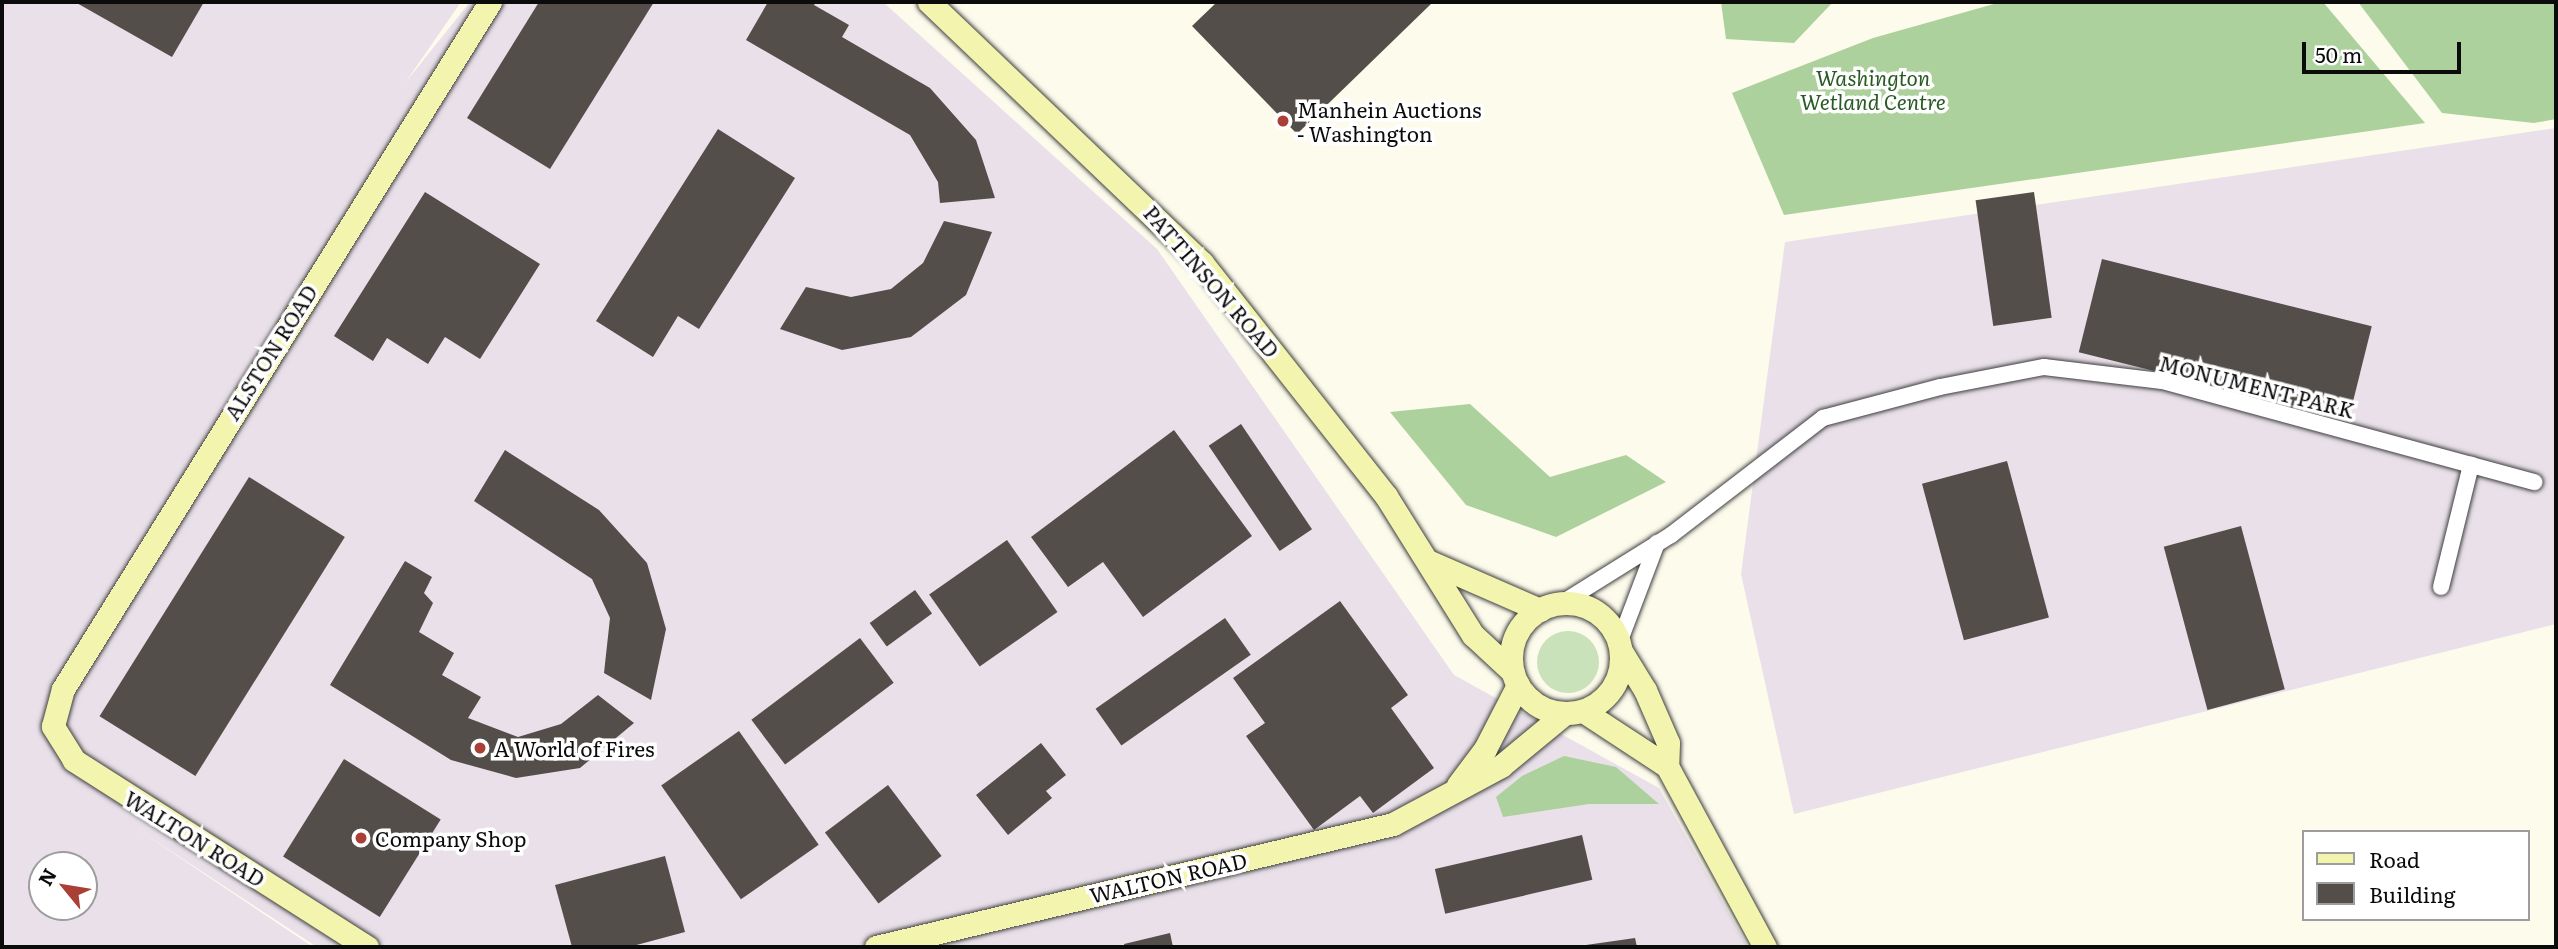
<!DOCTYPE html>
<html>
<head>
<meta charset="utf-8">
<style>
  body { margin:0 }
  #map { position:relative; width:2558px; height:949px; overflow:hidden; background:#fdfbec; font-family:Literata,serif }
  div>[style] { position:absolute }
  .industrial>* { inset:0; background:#e9e0e9 }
  .green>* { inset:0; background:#cae2ba }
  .round { border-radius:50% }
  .forest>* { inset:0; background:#add19c }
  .building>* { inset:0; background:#534e49; transform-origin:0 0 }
  .roads { filter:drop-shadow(0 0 2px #3e3e3e) drop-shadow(0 0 2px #3e3e3e) }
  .street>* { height:16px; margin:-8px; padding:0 8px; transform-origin:8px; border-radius:8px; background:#fff }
  .secondary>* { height:23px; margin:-11.5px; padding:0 11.5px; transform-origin:11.5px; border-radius:11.5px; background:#f3f5af }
  .secondary>.ring { margin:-11.5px; padding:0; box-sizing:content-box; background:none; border:23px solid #f3f5af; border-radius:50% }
  .dots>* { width:19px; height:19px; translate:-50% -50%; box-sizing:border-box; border:4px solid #fff; border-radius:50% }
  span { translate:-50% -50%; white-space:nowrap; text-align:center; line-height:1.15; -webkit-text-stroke:7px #fff; paint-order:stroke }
  .park-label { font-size:21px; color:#295a24; font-style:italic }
  .poi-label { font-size:21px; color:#0b0b0b }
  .left { translate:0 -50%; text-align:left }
  .street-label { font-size:21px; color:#0b0b0b }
  .frame { position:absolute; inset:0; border:4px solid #0b0b0b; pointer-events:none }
  .legend { position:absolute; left:2302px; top:830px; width:228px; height:91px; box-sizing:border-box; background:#fff; border:2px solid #9d9d9d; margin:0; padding:9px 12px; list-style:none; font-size:21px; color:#0b0b0b }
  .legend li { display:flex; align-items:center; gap:14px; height:35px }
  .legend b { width:35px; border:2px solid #9d9d9d }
  .north { position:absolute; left:28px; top:851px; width:70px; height:70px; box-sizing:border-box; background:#fff; border:2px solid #9d9d9d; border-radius:50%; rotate:300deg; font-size:19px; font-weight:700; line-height:28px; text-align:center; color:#0b0b0b }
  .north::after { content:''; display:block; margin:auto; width:24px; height:32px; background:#a93f35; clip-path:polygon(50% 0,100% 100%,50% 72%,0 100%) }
  .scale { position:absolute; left:2302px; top:42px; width:159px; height:32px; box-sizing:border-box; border:4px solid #0b0b0b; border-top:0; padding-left:9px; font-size:21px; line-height:24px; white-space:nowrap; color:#0b0b0b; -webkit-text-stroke:5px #fff; paint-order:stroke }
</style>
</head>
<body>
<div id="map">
  <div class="industrial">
    <div style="clip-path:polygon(evenodd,2px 2px,461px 2px,405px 83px,470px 2px,883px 2px,1157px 249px,1454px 675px,1659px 788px,1748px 947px,317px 947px,134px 827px,313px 947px,2px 947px,2px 2px,42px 865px,84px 865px,84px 907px,42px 907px,42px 865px)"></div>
    <div style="clip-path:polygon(2556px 128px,2556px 624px,1794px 814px,1741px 574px,1785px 242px)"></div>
  </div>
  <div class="green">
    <div class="round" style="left:1537px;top:631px;width:62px;height:62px"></div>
  </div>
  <div class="forest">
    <div style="clip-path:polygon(1721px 2px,1833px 2px,1794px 43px,1726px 39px)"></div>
    <div style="clip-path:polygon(2001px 2px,2323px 2px,2425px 123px,1784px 215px,1732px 93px,1873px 38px)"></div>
    <div style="clip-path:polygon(2358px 2px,2556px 2px,2556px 119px,2534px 123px,2442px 113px)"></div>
    <div style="clip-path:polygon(1470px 404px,1550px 477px,1626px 455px,1666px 482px,1556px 537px,1466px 505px,1390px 412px)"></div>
    <div style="clip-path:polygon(1564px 756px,1616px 767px,1659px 804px,1589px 804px,1503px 817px,1496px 797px,1522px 776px)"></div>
  </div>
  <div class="building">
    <div style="clip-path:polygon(75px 2px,204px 2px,172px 57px)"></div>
    <div style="clip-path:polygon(539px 2px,654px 2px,550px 169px,467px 118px)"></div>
    <div style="clip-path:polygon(768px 2px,816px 2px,814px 5px,849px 25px,842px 37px,930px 88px,976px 140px,995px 198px,940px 203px,938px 182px,910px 135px,746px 40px)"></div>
    <div style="clip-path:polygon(1217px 2px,1433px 2px,1297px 134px,1192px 26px)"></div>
    <div style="clip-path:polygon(718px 129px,795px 178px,699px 329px,678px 316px,653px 357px,596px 321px)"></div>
    <div style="clip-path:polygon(425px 192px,540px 264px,480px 359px,445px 337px,428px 364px,387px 338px,373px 361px,334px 336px)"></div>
    <div style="left:2034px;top:192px;width:127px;height:59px;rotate:82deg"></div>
    <div style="clip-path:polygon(944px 221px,992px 232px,966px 295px,911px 337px,842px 350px,780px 329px,806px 287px,851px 297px,891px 289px,923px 263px)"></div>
    <div style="left:2102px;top:259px;width:278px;height:96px;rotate:14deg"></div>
    <div style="left:1241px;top:424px;width:127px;height:39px;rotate:56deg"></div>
    <div style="clip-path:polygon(1174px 430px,1252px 536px,1143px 617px,1103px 562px,1068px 587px,1031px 537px)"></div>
    <div style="clip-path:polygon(505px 450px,599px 510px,647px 563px,666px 629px,651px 700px,604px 673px,610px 618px,592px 579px,474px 501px)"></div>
    <div style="left:2007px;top:461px;width:162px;height:88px;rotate:75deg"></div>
    <div style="left:249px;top:477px;width:113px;height:282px;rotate:32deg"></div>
    <div style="left:2241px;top:526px;width:169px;height:80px;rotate:75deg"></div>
    <div style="left:1007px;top:540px;width:88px;height:95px;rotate:55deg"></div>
    <div style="clip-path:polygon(405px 561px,432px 577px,424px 593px,433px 603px,419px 632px,454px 653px,442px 675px,481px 697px,468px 718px,518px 737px,561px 724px,598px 695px,634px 723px,580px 768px,516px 778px,451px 760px,330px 685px)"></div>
    <div style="left:915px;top:590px;width:29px;height:56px;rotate:54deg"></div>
    <div style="clip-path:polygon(1340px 601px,1408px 695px,1391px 708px,1434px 768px,1373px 813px,1360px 796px,1314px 830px,1246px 736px,1265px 723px,1233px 678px)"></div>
    <div style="left:1225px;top:618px;width:45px;height:158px;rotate:55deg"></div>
    <div style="left:860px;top:638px;width:56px;height:136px;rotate:53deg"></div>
    <div style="left:739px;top:731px;width:139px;height:95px;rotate:55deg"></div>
    <div style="clip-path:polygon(1041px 743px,1066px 775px,1046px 791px,1052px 798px,1008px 835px,976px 795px)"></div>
    <div style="left:344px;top:759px;width:114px;height:115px;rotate:32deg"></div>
    <div style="left:888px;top:785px;width:89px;height:79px;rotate:53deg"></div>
    <div style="left:1582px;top:835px;width:46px;height:151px;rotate:77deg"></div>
    <div style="clip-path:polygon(665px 856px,685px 932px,629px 947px,572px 947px,555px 885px)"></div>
    <div style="clip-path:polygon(1170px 933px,1173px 947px,1125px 947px,1124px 944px)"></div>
    <div style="clip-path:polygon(1635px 938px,1637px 947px,1579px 947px,1579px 946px)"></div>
  </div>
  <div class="roads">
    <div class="street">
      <div style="left:2441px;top:587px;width:126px;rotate:-76.2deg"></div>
      <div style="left:1562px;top:603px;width:128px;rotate:-32deg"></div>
      <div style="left:1671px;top:535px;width:192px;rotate:-37.6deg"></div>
      <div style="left:1823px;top:418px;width:121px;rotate:-14.8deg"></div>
      <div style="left:1940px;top:387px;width:106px;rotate:-10.9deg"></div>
      <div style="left:2044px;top:367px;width:119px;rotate:6.8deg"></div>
      <div style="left:2162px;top:381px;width:386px;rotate:15.2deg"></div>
      <div style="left:1619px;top:643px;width:107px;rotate:-69.2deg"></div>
    </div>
    <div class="secondary">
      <div style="left:929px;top:2px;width:378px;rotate:43.7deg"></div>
      <div style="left:1202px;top:263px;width:297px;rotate:51.7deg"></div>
      <div style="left:1386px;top:496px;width:164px;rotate:58deg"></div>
      <div style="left:1473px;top:635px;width:54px;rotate:42.8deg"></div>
      <div style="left:1430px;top:562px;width:120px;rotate:23.6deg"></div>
      <div class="ring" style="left:1511px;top:603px;width:87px;height:87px"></div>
      <div style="left:1621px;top:651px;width:46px;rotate:58.4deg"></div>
      <div style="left:1645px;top:690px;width:58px;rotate:66.5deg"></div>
      <div style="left:1668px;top:743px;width:23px;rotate:92deg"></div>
      <div style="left:1583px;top:711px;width:100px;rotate:33.2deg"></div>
      <div style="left:1667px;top:766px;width:206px;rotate:61.6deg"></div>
      <div style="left:1458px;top:785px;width:45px;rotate:-53.1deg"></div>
      <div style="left:1485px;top:749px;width:72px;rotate:-62.7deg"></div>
      <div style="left:367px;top:947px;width:348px;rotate:-147.5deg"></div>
      <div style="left:74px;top:760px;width:40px;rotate:-122deg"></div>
      <div style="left:53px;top:726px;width:38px;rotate:-75deg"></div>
      <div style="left:63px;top:689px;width:809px;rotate:-58.14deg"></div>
      <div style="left:876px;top:947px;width:531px;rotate:-13.38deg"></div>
      <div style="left:1393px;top:824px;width:123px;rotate:-28.2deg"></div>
      <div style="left:1501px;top:766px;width:83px;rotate:-39.6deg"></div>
    </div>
  </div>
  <div class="dots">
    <div style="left:1283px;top:121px;background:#a93f35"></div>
    <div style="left:480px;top:748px;background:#a93f35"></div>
    <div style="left:361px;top:838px;background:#a93f35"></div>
  </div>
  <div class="park-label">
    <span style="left:1873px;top:89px">Washington<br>Wetland Centre</span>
  </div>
  <div class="poi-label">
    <span class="left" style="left:1297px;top:121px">Manhein Auctions<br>- Washington</span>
    <span class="left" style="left:494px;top:748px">A World of Fires</span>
    <span class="left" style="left:375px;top:838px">Company Shop</span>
  </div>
  <div class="street-label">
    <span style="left:1212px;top:281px;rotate:49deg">PATTINSON ROAD</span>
    <span style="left:270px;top:352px;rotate:-58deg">ALSTON ROAD</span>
    <span style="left:2257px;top:386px;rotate:14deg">MONUMENT PARK</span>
    <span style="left:195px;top:838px;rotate:32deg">WALTON ROAD</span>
    <span style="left:1168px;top:877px;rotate:-13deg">WALTON ROAD</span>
  </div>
  <div class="frame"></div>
  <ul class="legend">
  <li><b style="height:9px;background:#f3f5af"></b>Road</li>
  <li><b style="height:19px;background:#534e49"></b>Building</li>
  </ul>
  <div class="north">N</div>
  <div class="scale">50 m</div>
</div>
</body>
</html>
